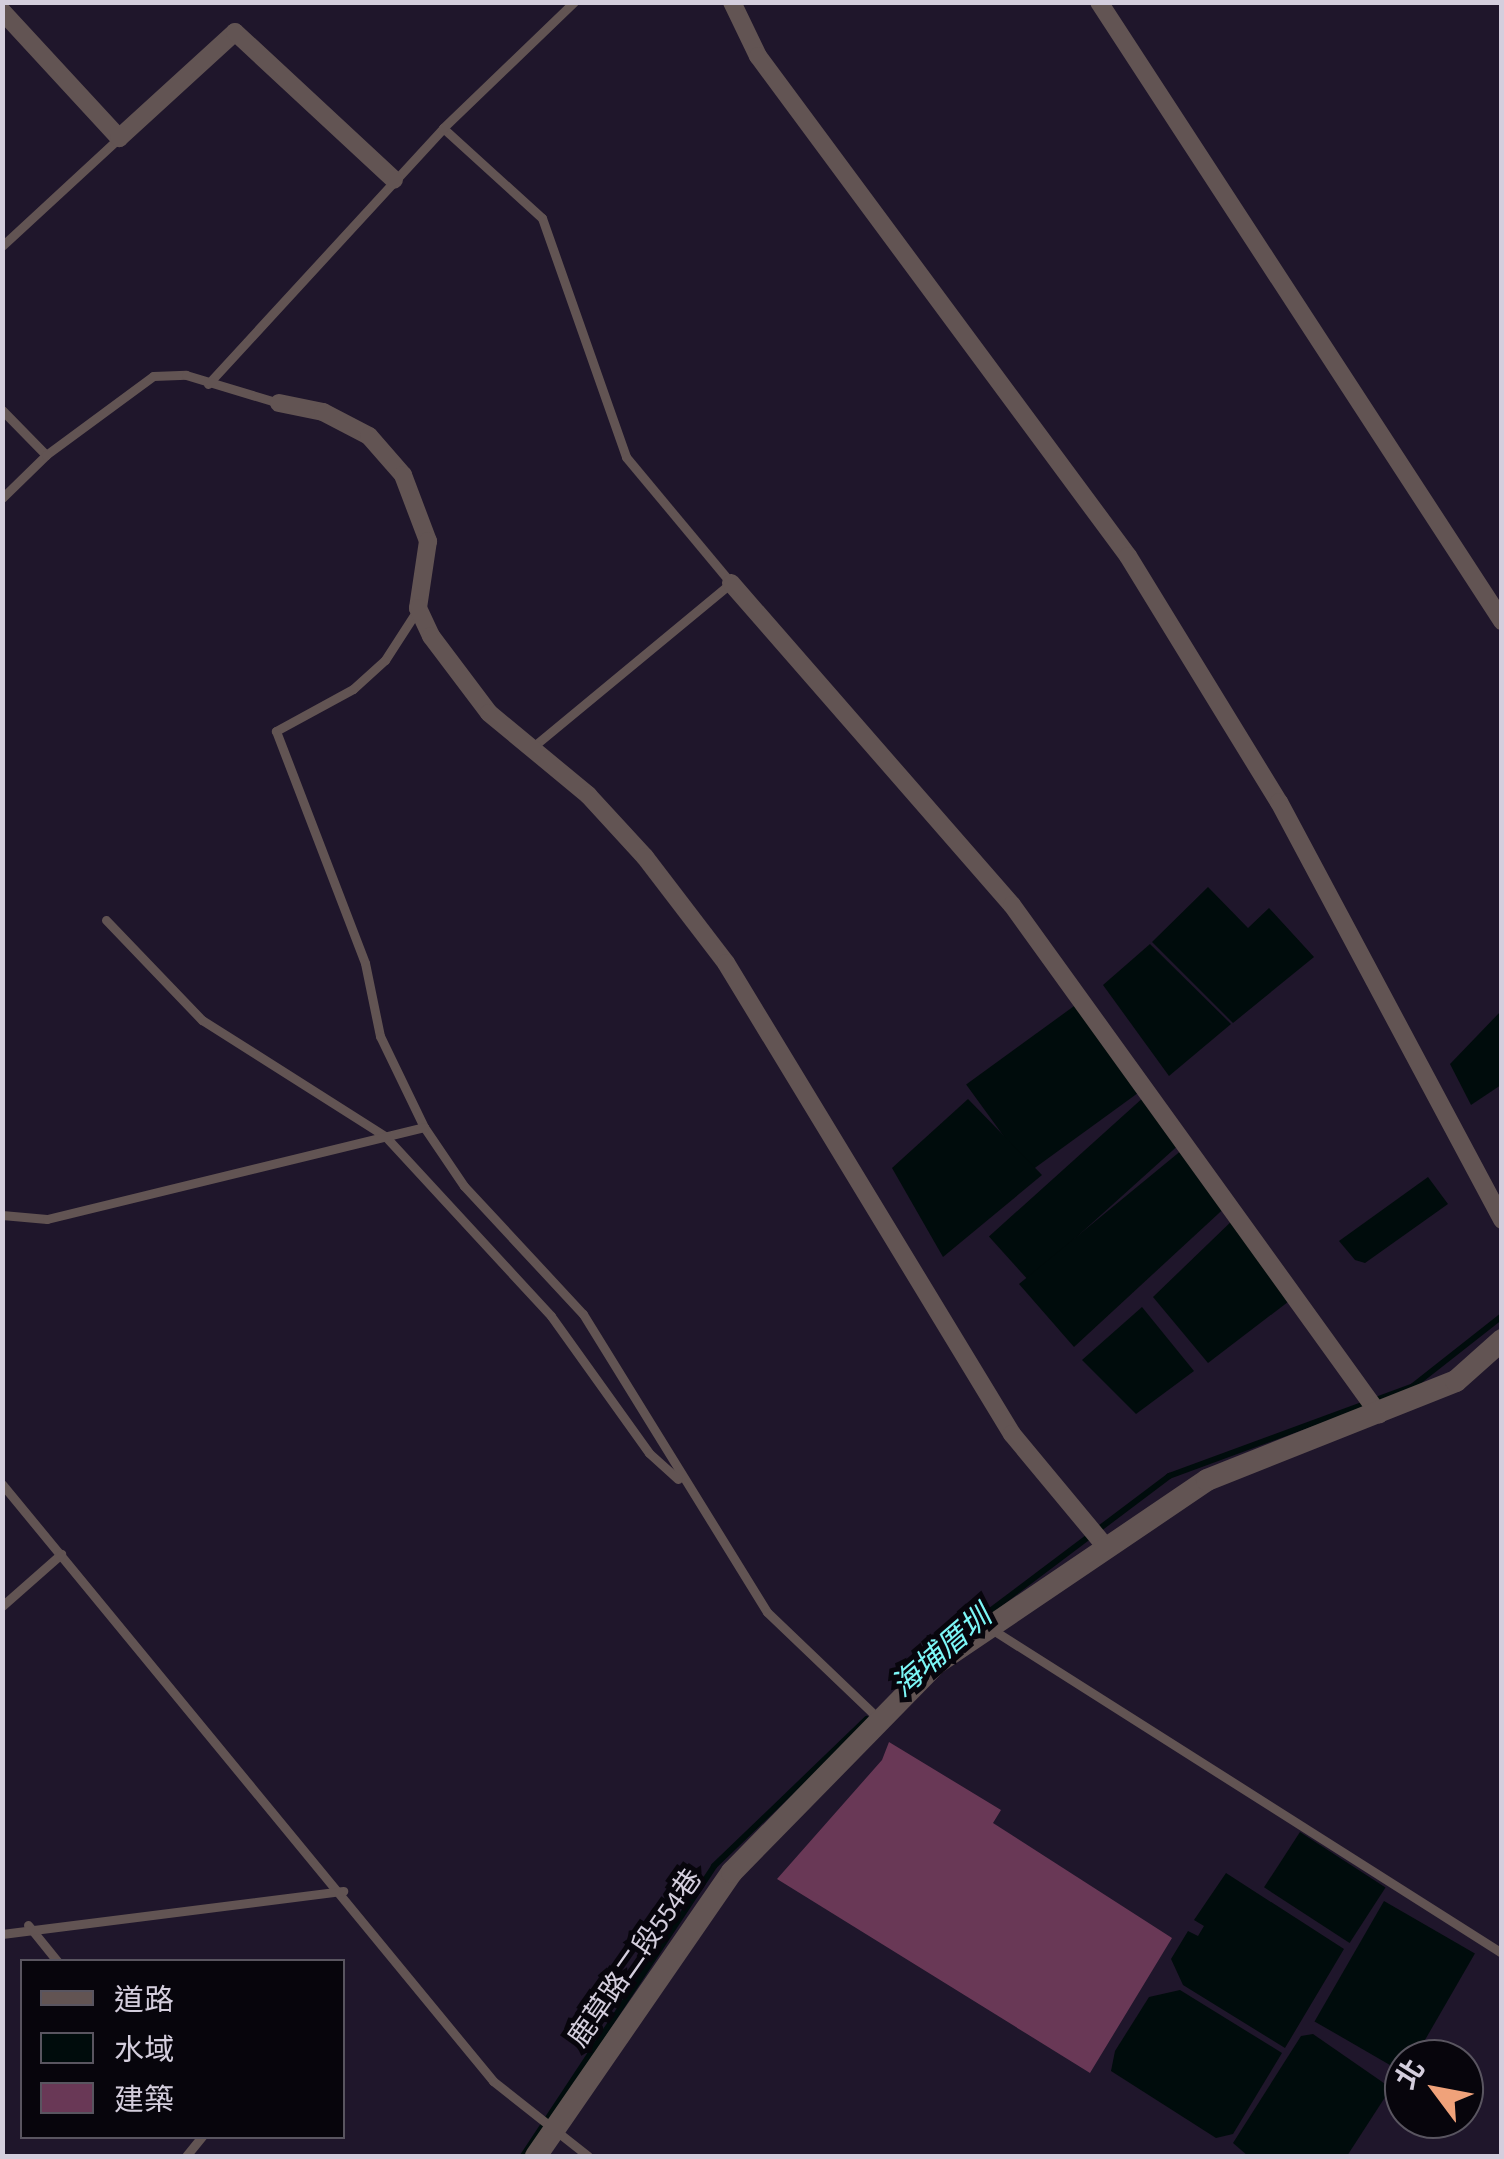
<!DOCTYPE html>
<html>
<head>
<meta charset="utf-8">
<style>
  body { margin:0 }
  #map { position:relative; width:1504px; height:2159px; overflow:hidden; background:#1f162b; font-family:"Source Sans 3","Noto Sans TC",sans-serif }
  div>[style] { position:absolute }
  .water>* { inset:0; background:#000c0c; transform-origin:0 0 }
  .stream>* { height:6px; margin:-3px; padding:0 3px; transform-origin:3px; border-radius:3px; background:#000c0c }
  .building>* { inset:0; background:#693856 }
  .service>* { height:9px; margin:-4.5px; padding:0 4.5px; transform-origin:4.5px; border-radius:4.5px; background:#625453 }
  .minor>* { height:18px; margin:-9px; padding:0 9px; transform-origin:9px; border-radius:9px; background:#625453 }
  .tertiary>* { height:22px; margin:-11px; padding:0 11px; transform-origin:11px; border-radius:11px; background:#625453 }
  span { translate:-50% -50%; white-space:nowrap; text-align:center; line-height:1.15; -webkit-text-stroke:10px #07050c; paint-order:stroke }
  .street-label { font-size:28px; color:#d4cedd }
  .water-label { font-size:30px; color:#7cf7f7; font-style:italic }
  .frame { position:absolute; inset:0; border:5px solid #d4cedd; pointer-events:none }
  .legend { position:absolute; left:20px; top:1959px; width:325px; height:180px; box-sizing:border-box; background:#07050c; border:2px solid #595560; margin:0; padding:12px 18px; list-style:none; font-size:30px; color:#d4cedd }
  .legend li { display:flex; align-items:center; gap:20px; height:50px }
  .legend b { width:50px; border:2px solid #595560 }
  .north { position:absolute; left:1384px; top:2039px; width:100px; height:100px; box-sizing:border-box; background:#07050c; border:2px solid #595560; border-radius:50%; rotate:302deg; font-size:28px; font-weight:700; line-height:40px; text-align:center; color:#d4cedd }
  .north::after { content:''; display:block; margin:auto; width:35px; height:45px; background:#f0a27a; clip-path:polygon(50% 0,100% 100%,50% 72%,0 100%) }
</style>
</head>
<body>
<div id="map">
  <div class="water">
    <div style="clip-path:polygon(1208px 887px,1248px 928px,1269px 908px,1314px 957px,1233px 1023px,1152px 942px)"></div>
    <div style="clip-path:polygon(1150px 944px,1231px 1024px,1169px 1076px,1103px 985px)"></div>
    <div style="left:1081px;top:1001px;width:108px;height:142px;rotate:54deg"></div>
    <div style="clip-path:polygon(1501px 1011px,1501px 1085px,1471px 1105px,1450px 1064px)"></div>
    <div style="left:1145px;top:1096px;width:59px;height:210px;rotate:48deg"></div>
    <div style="clip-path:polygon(968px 1099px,1042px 1175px,943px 1257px,892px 1168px)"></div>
    <div style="clip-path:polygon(1188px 1145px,1231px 1202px,1074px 1347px,1019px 1284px)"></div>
    <div style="clip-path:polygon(1428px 1177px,1448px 1204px,1365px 1263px,1355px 1260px,1339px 1241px)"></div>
    <div style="clip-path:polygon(1238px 1215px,1297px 1295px,1208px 1363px,1153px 1297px)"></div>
    <div style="clip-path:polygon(1142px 1307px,1194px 1371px,1136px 1414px,1082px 1360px)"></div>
    <div style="left:1300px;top:1832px;width:102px;height:66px;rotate:33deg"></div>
    <div style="clip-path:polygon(1226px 1873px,1344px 1949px,1285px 2048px,1183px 1985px,1171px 1959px,1188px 1931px,1198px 1936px,1204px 1926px,1194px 1920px)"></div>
    <div style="left:1384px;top:1901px;width:105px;height:139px;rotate:30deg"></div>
    <div style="clip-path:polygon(1180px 1990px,1282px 2053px,1233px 2134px,1216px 2138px,1111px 2071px,1115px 2051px,1149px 1997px)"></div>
    <div style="clip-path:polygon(1313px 2034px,1391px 2088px,1347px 2156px,1248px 2156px,1233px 2143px,1301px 2036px)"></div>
  </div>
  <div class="stream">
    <div style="left:937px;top:1651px;width:291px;rotate:-37deg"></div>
    <div style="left:1169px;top:1476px;width:260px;rotate:-20.2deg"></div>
    <div style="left:1413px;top:1386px;width:113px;rotate:-38.2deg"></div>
    <div style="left:523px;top:2156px;width:347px;rotate:-56.6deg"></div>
    <div style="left:714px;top:1866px;width:212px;rotate:-43.9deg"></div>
  </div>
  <div class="building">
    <div style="clip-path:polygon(889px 1742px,1001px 1810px,993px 1823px,1172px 1938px,1090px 2073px,777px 1879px,882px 1760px)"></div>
  </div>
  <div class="service">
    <div style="left:443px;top:128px;width:134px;rotate:42.3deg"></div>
    <div style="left:542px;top:218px;width:253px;rotate:70.6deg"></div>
    <div style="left:626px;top:457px;width:164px;rotate:50.2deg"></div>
    <div style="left:731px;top:583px;width:261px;rotate:140.4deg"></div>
    <div style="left:2px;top:246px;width:159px;rotate:-42.7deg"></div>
    <div style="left:208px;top:384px;width:348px;rotate:-47.4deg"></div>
    <div style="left:443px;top:128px;width:182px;rotate:-43.9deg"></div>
    <div style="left:2px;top:410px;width:63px;rotate:45.6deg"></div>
    <div style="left:2px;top:498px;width:62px;rotate:-44.3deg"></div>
    <div style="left:46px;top:455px;width:133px;rotate:-36.4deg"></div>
    <div style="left:153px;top:376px;width:33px;rotate:-2deg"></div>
    <div style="left:186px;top:375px;width:97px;rotate:16.8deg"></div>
    <div style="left:418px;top:609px;width:61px;rotate:122.9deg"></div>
    <div style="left:385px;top:660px;width:43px;rotate:137.8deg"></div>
    <div style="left:353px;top:689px;width:88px;rotate:151.4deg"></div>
    <div style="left:276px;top:731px;width:248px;rotate:69deg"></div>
    <div style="left:365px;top:963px;width:75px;rotate:78.4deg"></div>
    <div style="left:380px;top:1036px;width:101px;rotate:64.2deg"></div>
    <div style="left:424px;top:1127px;width:71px;rotate:55.9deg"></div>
    <div style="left:464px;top:1186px;width:175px;rotate:47.1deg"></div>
    <div style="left:583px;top:1314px;width:350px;rotate:58.3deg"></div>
    <div style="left:767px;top:1612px;width:153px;rotate:43.7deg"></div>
    <div style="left:106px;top:920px;width:139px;rotate:46.2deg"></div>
    <div style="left:202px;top:1020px;width:217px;rotate:32.4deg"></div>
    <div style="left:385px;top:1136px;width:245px;rotate:47.3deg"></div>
    <div style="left:551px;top:1316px;width:168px;rotate:54.4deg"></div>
    <div style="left:649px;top:1453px;width:39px;rotate:42deg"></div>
    <div style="left:2px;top:1215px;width:45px;rotate:5.1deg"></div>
    <div style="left:47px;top:1219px;width:388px;rotate:-13.7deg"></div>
    <div style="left:2px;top:1484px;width:773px;rotate:50.56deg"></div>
    <div style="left:493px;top:2081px;width:121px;rotate:38.3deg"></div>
    <div style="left:2px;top:1606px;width:79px;rotate:-41.4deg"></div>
    <div style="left:993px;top:1630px;width:603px;rotate:32.4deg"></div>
    <div style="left:28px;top:1925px;width:48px;rotate:51deg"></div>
    <div style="left:2px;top:1934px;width:344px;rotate:-7.2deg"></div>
    <div style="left:186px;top:2156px;width:26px;rotate:-51deg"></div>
  </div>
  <div class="minor">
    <div style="left:732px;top:2px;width:60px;rotate:64.3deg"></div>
    <div style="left:758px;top:56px;width:622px;rotate:53.5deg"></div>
    <div style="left:1128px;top:556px;width:289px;rotate:58.5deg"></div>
    <div style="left:1279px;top:802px;width:474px;rotate:61.9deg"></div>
    <div style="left:1099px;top:2px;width:739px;rotate:56.93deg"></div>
    <div style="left:2px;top:11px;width:173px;rotate:47.3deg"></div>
    <div style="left:119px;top:138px;width:157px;rotate:-42.4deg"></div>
    <div style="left:235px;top:32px;width:217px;rotate:42.9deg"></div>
    <div style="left:279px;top:403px;width:45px;rotate:11.6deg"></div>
    <div style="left:323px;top:412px;width:52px;rotate:27.6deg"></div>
    <div style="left:369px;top:436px;width:52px;rotate:48.9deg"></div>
    <div style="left:403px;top:475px;width:71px;rotate:69.3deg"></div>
    <div style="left:428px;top:541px;width:68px;rotate:98.5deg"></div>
    <div style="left:418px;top:608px;width:31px;rotate:65deg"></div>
    <div style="left:431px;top:636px;width:96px;rotate:53deg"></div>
    <div style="left:489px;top:713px;width:129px;rotate:39.6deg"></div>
    <div style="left:588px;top:795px;width:84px;rotate:47.4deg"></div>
    <div style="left:645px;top:857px;width:133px;rotate:52.6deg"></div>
    <div style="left:726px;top:963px;width:551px;rotate:58.73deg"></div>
    <div style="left:1012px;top:1434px;width:144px;rotate:50.3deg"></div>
    <div style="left:731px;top:583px;width:427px;rotate:48.9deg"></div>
    <div style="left:1012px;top:905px;width:628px;rotate:54.21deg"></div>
  </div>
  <div class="tertiary">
    <div style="left:536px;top:2156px;width:345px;rotate:-55.4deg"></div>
    <div style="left:732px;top:1872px;width:293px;rotate:-45.6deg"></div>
    <div style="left:937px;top:1663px;width:326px;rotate:-34.1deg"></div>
    <div style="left:1207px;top:1480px;width:268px;rotate:-21.7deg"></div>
    <div style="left:1456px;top:1381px;width:62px;rotate:-41.7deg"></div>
  </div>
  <div class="street-label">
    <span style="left:635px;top:1958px;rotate:-55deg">鹿草路二段554巷</span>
  </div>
  <div class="water-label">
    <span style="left:942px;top:1652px;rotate:-41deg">海埔厝圳</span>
  </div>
  <div class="frame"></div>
  <ul class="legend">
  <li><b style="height:12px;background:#625453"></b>道路</li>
  <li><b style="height:28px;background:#000c0c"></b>水域</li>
  <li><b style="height:28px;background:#693856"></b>建築</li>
  </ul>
  <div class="north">北</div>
</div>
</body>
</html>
